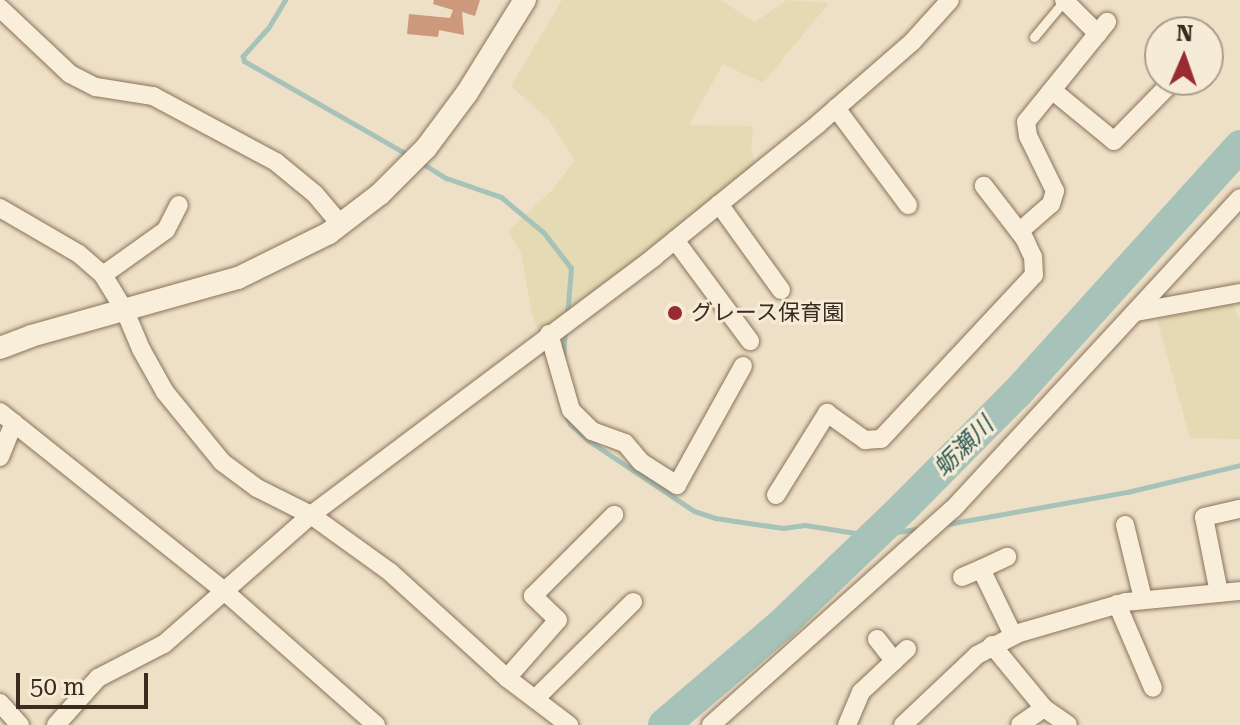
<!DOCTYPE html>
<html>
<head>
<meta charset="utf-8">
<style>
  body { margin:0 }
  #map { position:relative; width:1240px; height:725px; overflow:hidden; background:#eee0c6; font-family:"Roboto Serif","Noto Sans JP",serif }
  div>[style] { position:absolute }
  .farmland>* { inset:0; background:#e4dab3 }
  .stream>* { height:5px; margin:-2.5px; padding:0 2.5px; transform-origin:2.5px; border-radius:2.5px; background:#a7c2b9 }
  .river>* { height:32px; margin:-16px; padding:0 16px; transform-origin:16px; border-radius:16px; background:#a7c2b9 }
  .building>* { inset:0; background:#cc997c }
  .roads { filter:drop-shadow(0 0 2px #8a725b) drop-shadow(0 0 2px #8a725b) }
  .service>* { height:9px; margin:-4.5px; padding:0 4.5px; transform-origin:4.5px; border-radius:4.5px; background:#f9eed9 }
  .minor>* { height:18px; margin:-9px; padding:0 9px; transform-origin:9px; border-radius:9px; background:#f9eed9 }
  .tertiary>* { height:22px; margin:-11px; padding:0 11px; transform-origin:11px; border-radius:11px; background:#f9eed9 }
  .dots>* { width:22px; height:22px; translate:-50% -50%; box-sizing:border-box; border:4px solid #f6ebd6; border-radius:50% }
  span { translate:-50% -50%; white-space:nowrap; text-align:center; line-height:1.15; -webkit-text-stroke:6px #f6ebd6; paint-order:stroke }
  .poi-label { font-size:22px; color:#3a2b1f }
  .left { translate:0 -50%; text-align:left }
  .water-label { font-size:24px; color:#2f5a55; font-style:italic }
  .north { position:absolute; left:1144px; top:16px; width:80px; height:80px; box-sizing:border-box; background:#f6ebd6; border:2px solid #ab9e8d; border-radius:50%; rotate:2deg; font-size:22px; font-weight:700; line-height:32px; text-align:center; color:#3a2b1f }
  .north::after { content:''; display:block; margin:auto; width:28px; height:36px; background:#992b32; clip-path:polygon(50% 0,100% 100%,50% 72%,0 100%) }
  .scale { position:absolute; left:16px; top:673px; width:132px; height:36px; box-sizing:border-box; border:4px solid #3a2b1f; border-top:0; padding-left:10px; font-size:24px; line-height:28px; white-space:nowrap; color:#3a2b1f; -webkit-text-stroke:6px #f6ebd6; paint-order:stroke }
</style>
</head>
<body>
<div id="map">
  <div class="farmland">
    <div style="clip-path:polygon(562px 0,720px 0,755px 22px,787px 0,829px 3px,763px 83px,723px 64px,689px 125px,753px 126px,751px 146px,755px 167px,541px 338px,532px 315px,521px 253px,508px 231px,553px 189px,575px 160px,549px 120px,511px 86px)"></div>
    <div style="clip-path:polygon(1232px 303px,1240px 320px,1240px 439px,1190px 438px,1157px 320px)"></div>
  </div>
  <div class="stream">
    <div style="left:285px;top:0;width:33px;rotate:121deg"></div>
    <div style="left:268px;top:28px;width:38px;rotate:132deg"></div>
    <div style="left:243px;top:56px;width:5px;rotate:79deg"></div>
    <div style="left:244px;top:61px;width:189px;rotate:29.8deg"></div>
    <div style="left:420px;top:162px;width:31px;rotate:32deg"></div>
    <div style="left:446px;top:178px;width:58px;rotate:19.1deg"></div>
    <div style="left:501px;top:197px;width:56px;rotate:39.9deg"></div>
    <div style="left:544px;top:233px;width:44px;rotate:52.4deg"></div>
    <div style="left:571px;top:268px;width:49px;rotate:94.7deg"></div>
    <div style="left:563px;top:357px;width:26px;rotate:-86deg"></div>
    <div style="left:565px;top:414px;width:11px;rotate:63deg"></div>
    <div style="left:570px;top:424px;width:25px;rotate:42deg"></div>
    <div style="left:589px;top:441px;width:126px;rotate:33.7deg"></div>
    <div style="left:694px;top:511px;width:22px;rotate:18deg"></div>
    <div style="left:715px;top:518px;width:69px;rotate:8.4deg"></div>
    <div style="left:783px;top:528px;width:22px;rotate:-8deg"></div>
    <div style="left:805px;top:525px;width:70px;rotate:9.1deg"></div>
    <div style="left:874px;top:536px;width:48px;rotate:-9.7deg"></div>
    <div style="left:947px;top:524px;width:183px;rotate:-10.1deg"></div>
    <div style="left:1127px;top:492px;width:116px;rotate:-13.4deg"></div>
  </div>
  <div class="river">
    <div style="left:664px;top:725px;width:153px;rotate:-40.5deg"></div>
    <div style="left:780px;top:626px;width:172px;rotate:-43.8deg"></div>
    <div style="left:904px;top:507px;width:161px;rotate:-45.3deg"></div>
    <div style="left:1017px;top:393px;width:333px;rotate:-47.9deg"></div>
  </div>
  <div class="building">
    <div style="clip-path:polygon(434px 0,480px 0,475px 16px,462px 12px,464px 35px,439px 30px,438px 37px,407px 34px,409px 14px,450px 18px,453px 10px,433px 4px)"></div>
  </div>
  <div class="roads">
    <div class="service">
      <div style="left:1034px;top:37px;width:47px;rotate:-50.2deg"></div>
    </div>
    <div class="minor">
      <div style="left:1064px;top:0;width:48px;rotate:45deg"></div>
      <div style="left:0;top:8px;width:96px;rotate:43.3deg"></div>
      <div style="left:70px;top:74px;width:29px;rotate:27deg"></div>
      <div style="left:96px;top:87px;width:58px;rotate:9deg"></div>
      <div style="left:153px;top:96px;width:140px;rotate:28.2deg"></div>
      <div style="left:276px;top:162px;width:50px;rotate:39.4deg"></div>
      <div style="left:315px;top:194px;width:40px;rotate:50deg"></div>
      <div style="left:1052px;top:90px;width:80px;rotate:39.4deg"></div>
      <div style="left:1114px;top:141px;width:86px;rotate:-45.5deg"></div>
      <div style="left:836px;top:108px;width:121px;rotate:53.4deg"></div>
      <div style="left:719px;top:204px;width:106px;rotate:54.2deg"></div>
      <div style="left:0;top:208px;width:91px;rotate:30.2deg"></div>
      <div style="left:79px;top:254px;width:32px;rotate:41deg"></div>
      <div style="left:103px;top:275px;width:42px;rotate:58.6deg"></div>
      <div style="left:125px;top:311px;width:41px;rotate:67.2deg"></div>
      <div style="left:141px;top:349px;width:49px;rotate:60.8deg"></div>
      <div style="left:165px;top:392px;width:90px;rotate:50.8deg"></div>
      <div style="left:222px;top:462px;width:44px;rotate:36.6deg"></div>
      <div style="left:257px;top:488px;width:60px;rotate:26.6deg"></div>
      <div style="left:311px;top:515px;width:97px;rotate:35.8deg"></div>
      <div style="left:390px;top:572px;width:158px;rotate:42.2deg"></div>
      <div style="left:507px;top:678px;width:78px;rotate:37.2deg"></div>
      <div style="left:1020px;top:231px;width:41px;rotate:-41.1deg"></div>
      <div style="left:1051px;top:204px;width:14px;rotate:-73deg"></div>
      <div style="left:1055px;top:191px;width:61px;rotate:-116.1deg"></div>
      <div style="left:1028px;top:136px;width:14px;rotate:-98deg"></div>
      <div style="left:1026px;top:122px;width:129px;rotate:-51deg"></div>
      <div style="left:675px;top:240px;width:126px;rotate:53.4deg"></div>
      <div style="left:103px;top:275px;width:77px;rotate:-35.5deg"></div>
      <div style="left:166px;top:230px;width:28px;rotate:-63deg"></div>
      <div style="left:1136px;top:312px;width:106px;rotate:-10.4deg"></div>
      <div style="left:549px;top:334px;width:79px;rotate:73.9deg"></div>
      <div style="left:571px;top:410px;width:30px;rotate:45deg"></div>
      <div style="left:592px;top:431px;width:35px;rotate:20deg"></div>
      <div style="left:625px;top:443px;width:25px;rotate:50deg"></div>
      <div style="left:641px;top:462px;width:43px;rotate:32.6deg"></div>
      <div style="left:677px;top:485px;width:136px;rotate:-61deg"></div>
      <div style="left:0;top:412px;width:285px;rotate:38.6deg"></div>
      <div style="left:223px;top:590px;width:204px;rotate:41.4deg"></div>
      <div style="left:0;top:457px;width:37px;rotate:-68deg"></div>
      <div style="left:776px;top:495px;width:97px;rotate:-58.1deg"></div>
      <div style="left:827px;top:413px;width:47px;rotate:35.4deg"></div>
      <div style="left:865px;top:440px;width:16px;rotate:-4deg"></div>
      <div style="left:881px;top:439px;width:224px;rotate:-47deg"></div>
      <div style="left:1034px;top:275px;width:18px;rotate:-93deg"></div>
      <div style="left:1033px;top:257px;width:21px;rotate:-115deg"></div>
      <div style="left:1024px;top:238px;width:66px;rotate:-127.6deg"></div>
      <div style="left:1125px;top:525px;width:76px;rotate:76.3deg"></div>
      <div style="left:981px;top:569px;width:29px;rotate:-25deg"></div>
      <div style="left:962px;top:577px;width:21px;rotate:-23deg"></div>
      <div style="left:981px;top:569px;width:73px;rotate:64.1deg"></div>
      <div style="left:1219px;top:593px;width:77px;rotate:-101.2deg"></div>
      <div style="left:1204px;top:517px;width:37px;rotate:-13deg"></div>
      <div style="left:1117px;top:604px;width:91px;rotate:66.8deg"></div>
      <div style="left:877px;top:639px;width:28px;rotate:52deg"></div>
      <div style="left:992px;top:645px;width:82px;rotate:50.5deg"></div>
      <div style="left:1044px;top:708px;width:29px;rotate:145deg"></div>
      <div style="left:507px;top:678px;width:77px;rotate:-48.7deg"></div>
      <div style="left:558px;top:620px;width:35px;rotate:-136deg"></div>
      <div style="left:533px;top:596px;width:115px;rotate:-45deg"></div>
      <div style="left:535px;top:699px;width:138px;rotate:-44.7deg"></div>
      <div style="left:0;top:703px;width:30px;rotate:48deg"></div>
      <div style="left:1044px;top:708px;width:29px;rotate:35deg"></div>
      <div style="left:56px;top:725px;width:63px;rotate:-48.2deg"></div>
      <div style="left:98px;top:678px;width:74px;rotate:-27.3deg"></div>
      <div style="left:164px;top:644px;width:196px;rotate:-41.3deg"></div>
      <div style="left:311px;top:515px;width:429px;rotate:-36.9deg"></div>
      <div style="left:654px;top:257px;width:211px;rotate:-39deg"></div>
      <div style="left:818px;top:124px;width:126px;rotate:-41.1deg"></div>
      <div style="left:913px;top:41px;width:55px;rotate:-47.9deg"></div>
      <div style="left:711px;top:725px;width:324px;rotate:-41.8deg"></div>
      <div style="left:953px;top:509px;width:423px;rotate:-47.3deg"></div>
      <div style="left:847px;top:725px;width:36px;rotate:-67deg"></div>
      <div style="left:861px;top:692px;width:63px;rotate:-43.1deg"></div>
      <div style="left:903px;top:725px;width:102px;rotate:-43.4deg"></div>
      <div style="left:977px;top:655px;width:47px;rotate:-27.6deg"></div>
      <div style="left:1019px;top:633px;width:111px;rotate:-16.2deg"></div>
      <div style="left:1126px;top:602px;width:115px;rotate:-5.5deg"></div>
    </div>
    <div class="tertiary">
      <div style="left:0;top:348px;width:33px;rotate:-21deg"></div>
      <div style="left:31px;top:336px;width:215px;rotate:-15.7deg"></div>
      <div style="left:238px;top:278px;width:102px;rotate:-26.3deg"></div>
      <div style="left:329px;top:233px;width:64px;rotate:-37.4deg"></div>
      <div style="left:380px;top:194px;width:65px;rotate:-45deg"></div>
      <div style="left:426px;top:148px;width:69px;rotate:-53.3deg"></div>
      <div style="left:467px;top:93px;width:110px;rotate:-58.1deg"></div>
    </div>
  </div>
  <div class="dots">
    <div style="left:675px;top:313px;background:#992b32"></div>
  </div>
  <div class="poi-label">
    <span class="left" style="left:691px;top:313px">グレース保育園</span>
  </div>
  <div class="water-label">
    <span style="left:964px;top:447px;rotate:-45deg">蛎瀬川</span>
  </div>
  <div class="north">N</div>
  <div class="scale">50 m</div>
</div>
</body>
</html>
